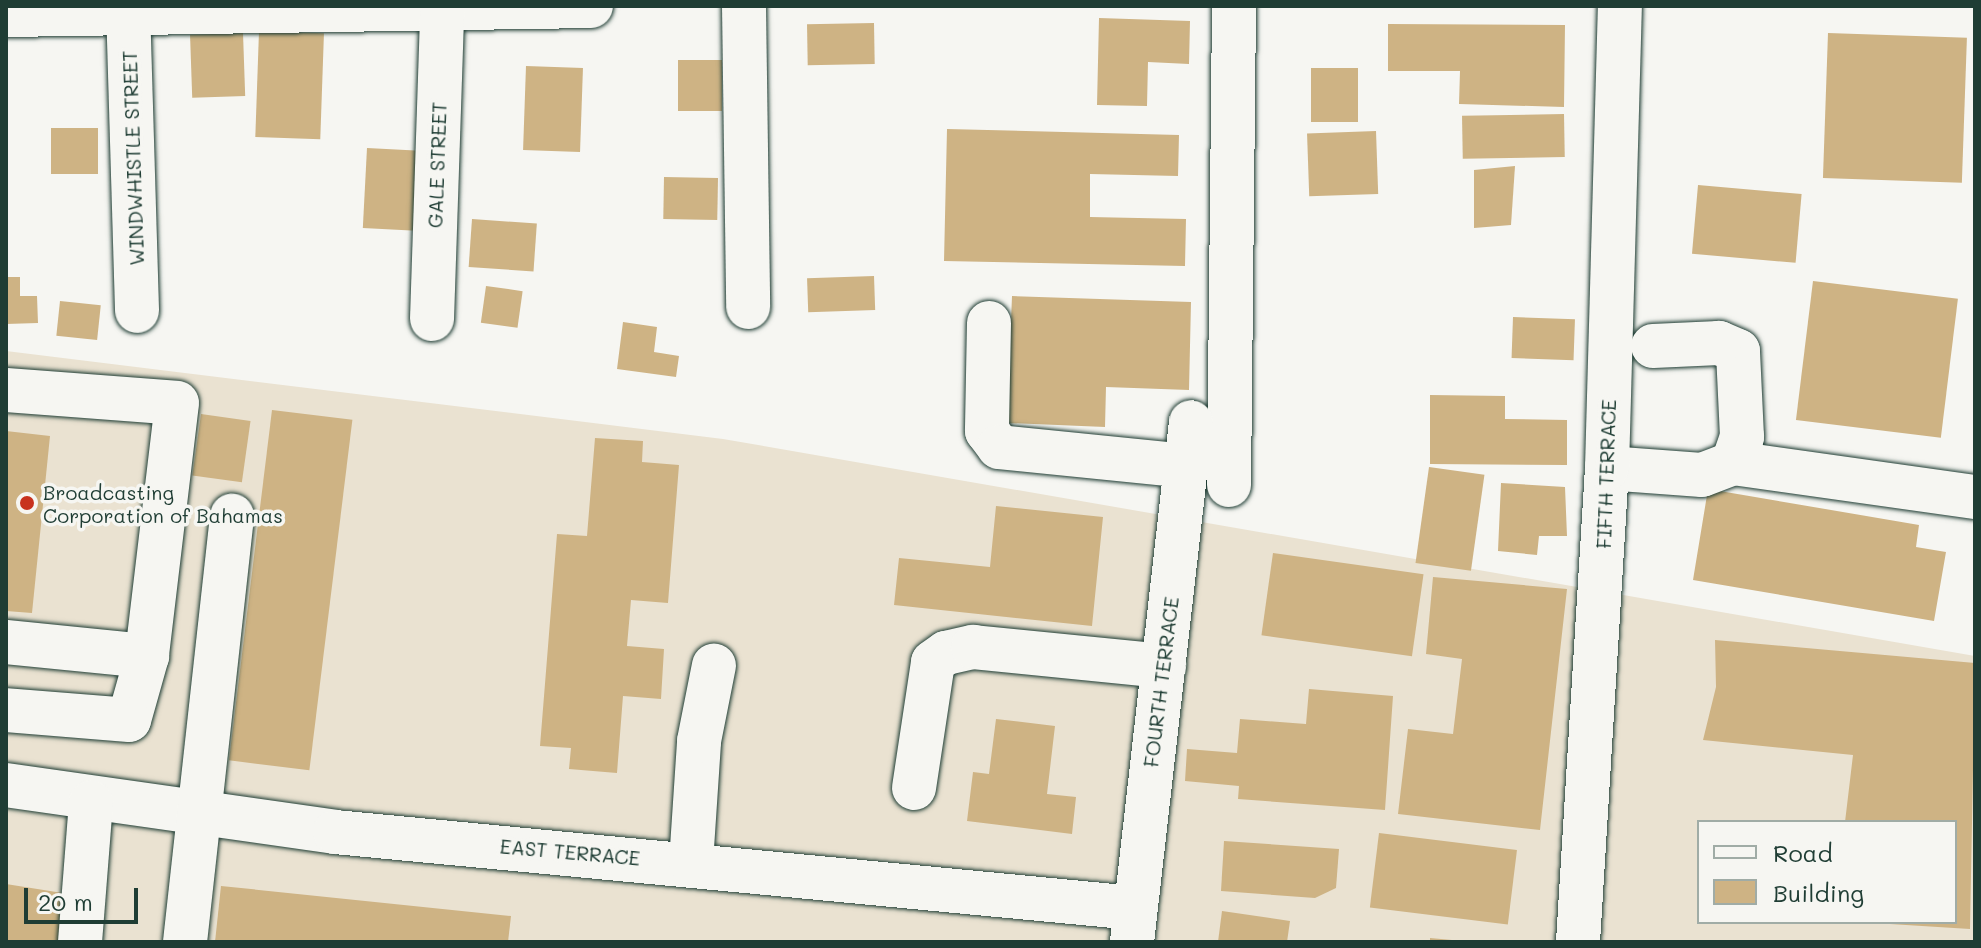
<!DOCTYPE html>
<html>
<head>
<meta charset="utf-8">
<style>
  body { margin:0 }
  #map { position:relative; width:1981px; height:948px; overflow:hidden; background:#f6f6f2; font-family:Mali,sans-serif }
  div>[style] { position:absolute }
  .built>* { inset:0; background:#eae2d1 }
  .building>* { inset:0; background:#ceb384; transform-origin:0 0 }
  .roads { filter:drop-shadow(0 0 2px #1f3d34) drop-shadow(0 0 2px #1f3d34) }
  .minor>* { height:44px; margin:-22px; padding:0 22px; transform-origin:22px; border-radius:22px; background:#f6f6f2 }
  .dots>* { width:22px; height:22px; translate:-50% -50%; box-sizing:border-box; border:4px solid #f6f6f2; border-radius:50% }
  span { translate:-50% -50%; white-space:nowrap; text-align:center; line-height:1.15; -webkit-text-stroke:7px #f6f6f2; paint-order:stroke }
  .street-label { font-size:20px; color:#1f3d34 }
  .poi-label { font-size:20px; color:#1f3d34 }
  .left { translate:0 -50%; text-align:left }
  .frame { position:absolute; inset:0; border:8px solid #1f3d34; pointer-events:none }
  .legend { position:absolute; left:1697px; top:820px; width:260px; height:104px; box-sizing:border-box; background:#f6f6f2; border:2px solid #a0aca6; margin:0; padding:10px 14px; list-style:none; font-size:24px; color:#1f3d34 }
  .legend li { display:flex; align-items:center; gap:16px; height:40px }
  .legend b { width:40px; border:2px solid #a0aca6 }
  .scale { position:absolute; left:24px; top:888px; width:114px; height:36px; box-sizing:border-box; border:4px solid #1f3d34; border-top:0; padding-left:10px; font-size:24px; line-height:28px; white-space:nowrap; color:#1f3d34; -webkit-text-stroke:6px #f6f6f2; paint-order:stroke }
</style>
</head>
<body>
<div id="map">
  <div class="built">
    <div style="clip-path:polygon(evenodd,6px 351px,723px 439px,1975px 656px,1975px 942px,6px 942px,6px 351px,1699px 822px,1955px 822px,1955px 922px,1699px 922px,1699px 822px)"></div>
  </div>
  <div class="building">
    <div style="clip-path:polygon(1099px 18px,1190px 21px,1189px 64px,1148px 62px,1147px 106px,1097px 105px)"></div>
    <div style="left:874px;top:23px;width:41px;height:67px;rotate:89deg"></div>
    <div style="clip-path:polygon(1388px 24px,1565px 25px,1564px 107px,1459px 104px,1460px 71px,1388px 71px)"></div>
    <div style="left:259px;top:31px;width:65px;height:106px;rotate:2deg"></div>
    <div style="left:243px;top:33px;width:63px;height:53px;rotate:88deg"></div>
    <div style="left:1828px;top:33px;width:139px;height:145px;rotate:2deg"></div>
    <div style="left:678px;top:60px;width:44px;height:51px"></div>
    <div style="left:526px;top:66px;width:57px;height:84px;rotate:2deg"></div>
    <div style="left:1311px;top:68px;width:47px;height:54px"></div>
    <div style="left:1564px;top:114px;width:43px;height:102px;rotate:89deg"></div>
    <div style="left:51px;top:128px;width:47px;height:46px"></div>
    <div style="clip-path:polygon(947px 129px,1179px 135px,1178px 176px,1090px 174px,1090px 217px,1186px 219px,1185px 266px,944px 261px)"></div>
    <div style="left:1376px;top:131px;width:63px;height:69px;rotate:88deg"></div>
    <div style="left:367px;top:148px;width:53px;height:80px;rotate:3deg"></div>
    <div style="clip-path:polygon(1515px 166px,1511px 225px,1474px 228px,1474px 170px)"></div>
    <div style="left:664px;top:177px;width:54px;height:42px;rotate:1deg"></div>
    <div style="left:1698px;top:185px;width:104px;height:69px;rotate:5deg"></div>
    <div style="left:472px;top:219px;width:65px;height:48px;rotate:4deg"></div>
    <div style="left:874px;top:276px;width:34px;height:67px;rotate:88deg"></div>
    <div style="clip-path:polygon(6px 277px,20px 277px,20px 296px,37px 296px,38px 323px,6px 324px)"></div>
    <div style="left:1813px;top:281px;width:146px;height:140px;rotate:7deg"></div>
    <div style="left:486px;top:286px;width:37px;height:37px;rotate:8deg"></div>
    <div style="clip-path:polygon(1012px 296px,1191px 302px,1189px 390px,1106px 387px,1105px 427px,1007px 423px)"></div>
    <div style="left:60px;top:301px;width:41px;height:35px;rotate:6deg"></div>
    <div style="left:1513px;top:317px;width:62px;height:41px;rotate:2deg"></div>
    <div style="clip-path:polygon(623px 322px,657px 327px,654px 352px,679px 356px,676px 377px,617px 369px)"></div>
    <div style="clip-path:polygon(1430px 395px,1505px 396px,1505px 419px,1567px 420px,1567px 465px,1430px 464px)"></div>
    <div style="left:272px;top:410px;width:81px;height:353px;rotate:7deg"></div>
    <div style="left:201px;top:414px;width:50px;height:62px;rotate:8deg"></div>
    <div style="clip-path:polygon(6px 431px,50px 436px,32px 613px,6px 611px)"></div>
    <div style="clip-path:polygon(595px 438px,643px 441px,642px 462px,679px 465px,668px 603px,631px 600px,627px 646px,664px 649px,661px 699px,623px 696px,617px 773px,569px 769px,571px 748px,540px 746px,557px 534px,587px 536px)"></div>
    <div style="left:1429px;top:467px;width:56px;height:97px;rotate:8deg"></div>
    <div style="clip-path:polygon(1501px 483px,1565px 487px,1567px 536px,1539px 536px,1537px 555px,1498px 551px)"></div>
    <div style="clip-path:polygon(1708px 489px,1919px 525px,1916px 547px,1946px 552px,1934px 621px,1693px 580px)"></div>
    <div style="clip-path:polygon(996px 506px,1103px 517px,1092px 626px,894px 605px,899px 558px,990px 567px)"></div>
    <div style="left:1273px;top:553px;width:152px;height:83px;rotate:8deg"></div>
    <div style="clip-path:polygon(1433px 577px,1567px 589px,1540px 830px,1398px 814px,1408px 729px,1453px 734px,1462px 659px,1426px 654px)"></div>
    <div style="clip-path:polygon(1715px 640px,1975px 663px,1970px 929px,1890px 924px,1955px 922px,1955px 822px,1845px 822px,1853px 755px,1703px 740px,1716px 687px)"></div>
    <div style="clip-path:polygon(1309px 689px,1393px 696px,1385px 810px,1238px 799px,1239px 786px,1185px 781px,1187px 749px,1237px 753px,1240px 719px,1306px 724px)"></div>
    <div style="clip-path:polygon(996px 719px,1055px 726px,1047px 794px,1076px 797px,1072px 834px,967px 821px,973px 772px,989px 774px)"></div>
    <div style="left:1379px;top:833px;width:139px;height:75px;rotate:7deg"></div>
    <div style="clip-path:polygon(1224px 841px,1339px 849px,1336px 888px,1315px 898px,1221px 891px)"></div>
    <div style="clip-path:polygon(6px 884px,75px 895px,68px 942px,6px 942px)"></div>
    <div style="clip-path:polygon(221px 886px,511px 916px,508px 942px,215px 942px)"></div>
    <div style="clip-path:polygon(1222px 911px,1290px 921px,1287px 942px,1218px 942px)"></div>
    <div style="clip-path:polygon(1430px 938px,1452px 940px,1452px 942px,1430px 942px)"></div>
  </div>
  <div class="roads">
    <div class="minor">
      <div style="left:128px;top:6px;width:305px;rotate:88.3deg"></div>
      <div style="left:744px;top:6px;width:301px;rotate:89.2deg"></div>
      <div style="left:6px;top:15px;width:585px;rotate:-0.88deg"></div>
      <div style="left:432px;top:319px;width:309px;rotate:-88.1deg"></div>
      <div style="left:989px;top:323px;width:108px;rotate:91.1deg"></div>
      <div style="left:987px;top:431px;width:20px;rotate:53deg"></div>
      <div style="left:999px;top:447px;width:188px;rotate:5.8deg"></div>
      <div style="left:6px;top:390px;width:171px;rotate:4.3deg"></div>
      <div style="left:177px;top:403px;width:255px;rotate:96.8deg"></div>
      <div style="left:147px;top:656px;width:66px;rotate:105.7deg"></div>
      <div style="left:129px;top:720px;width:123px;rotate:-175.4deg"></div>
      <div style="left:1733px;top:463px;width:244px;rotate:8deg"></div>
      <div style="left:1607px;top:468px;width:95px;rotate:4.2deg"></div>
      <div style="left:1702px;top:475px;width:33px;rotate:-21deg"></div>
      <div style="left:1733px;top:463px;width:28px;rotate:-71deg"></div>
      <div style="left:1742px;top:437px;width:86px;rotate:-92.7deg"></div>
      <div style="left:1738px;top:351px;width:21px;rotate:-157deg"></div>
      <div style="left:1719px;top:343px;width:66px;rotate:177.4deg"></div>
      <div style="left:1229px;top:485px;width:479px;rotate:-89.4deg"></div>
      <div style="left:6px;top:642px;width:142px;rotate:5.7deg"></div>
      <div style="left:6px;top:785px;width:332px;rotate:8.1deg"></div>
      <div style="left:335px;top:832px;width:804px;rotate:5.43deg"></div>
      <div style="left:914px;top:788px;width:127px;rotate:-81.4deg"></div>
      <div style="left:933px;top:662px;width:16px;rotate:-35deg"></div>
      <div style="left:946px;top:653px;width:28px;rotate:-13deg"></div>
      <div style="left:973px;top:647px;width:192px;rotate:5.7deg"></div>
      <div style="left:691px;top:863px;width:122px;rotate:-86.2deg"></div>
      <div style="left:699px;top:741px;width:77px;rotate:-78.8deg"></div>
      <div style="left:80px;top:942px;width:140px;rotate:-85.5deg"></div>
      <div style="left:185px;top:942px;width:429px;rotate:-83.7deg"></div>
      <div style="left:1132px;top:942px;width:523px;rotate:-83.53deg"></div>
      <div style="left:1578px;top:942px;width:475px;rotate:-86.5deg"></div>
      <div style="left:1607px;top:468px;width:462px;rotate:-88.4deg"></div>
    </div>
  </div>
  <div class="dots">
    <div style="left:27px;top:503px;background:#c8321e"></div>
  </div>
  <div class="street-label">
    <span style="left:133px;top:158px;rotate:-92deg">WINDWHISTLE STREET</span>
    <span style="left:437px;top:165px;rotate:-88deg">GALE STREET</span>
    <span style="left:1606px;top:474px;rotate:-88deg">FIFTH TERRACE</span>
    <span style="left:1161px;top:682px;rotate:-83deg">FOURTH TERRACE</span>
    <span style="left:570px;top:852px;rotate:5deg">EAST TERRACE</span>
  </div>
  <div class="poi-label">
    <span class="left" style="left:43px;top:504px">Broadcasting<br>Corporation of Bahamas</span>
  </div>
  <div class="frame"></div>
  <ul class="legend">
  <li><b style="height:10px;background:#f6f6f2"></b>Road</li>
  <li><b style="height:22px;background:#ceb384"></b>Building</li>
  </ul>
  <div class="scale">20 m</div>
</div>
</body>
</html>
